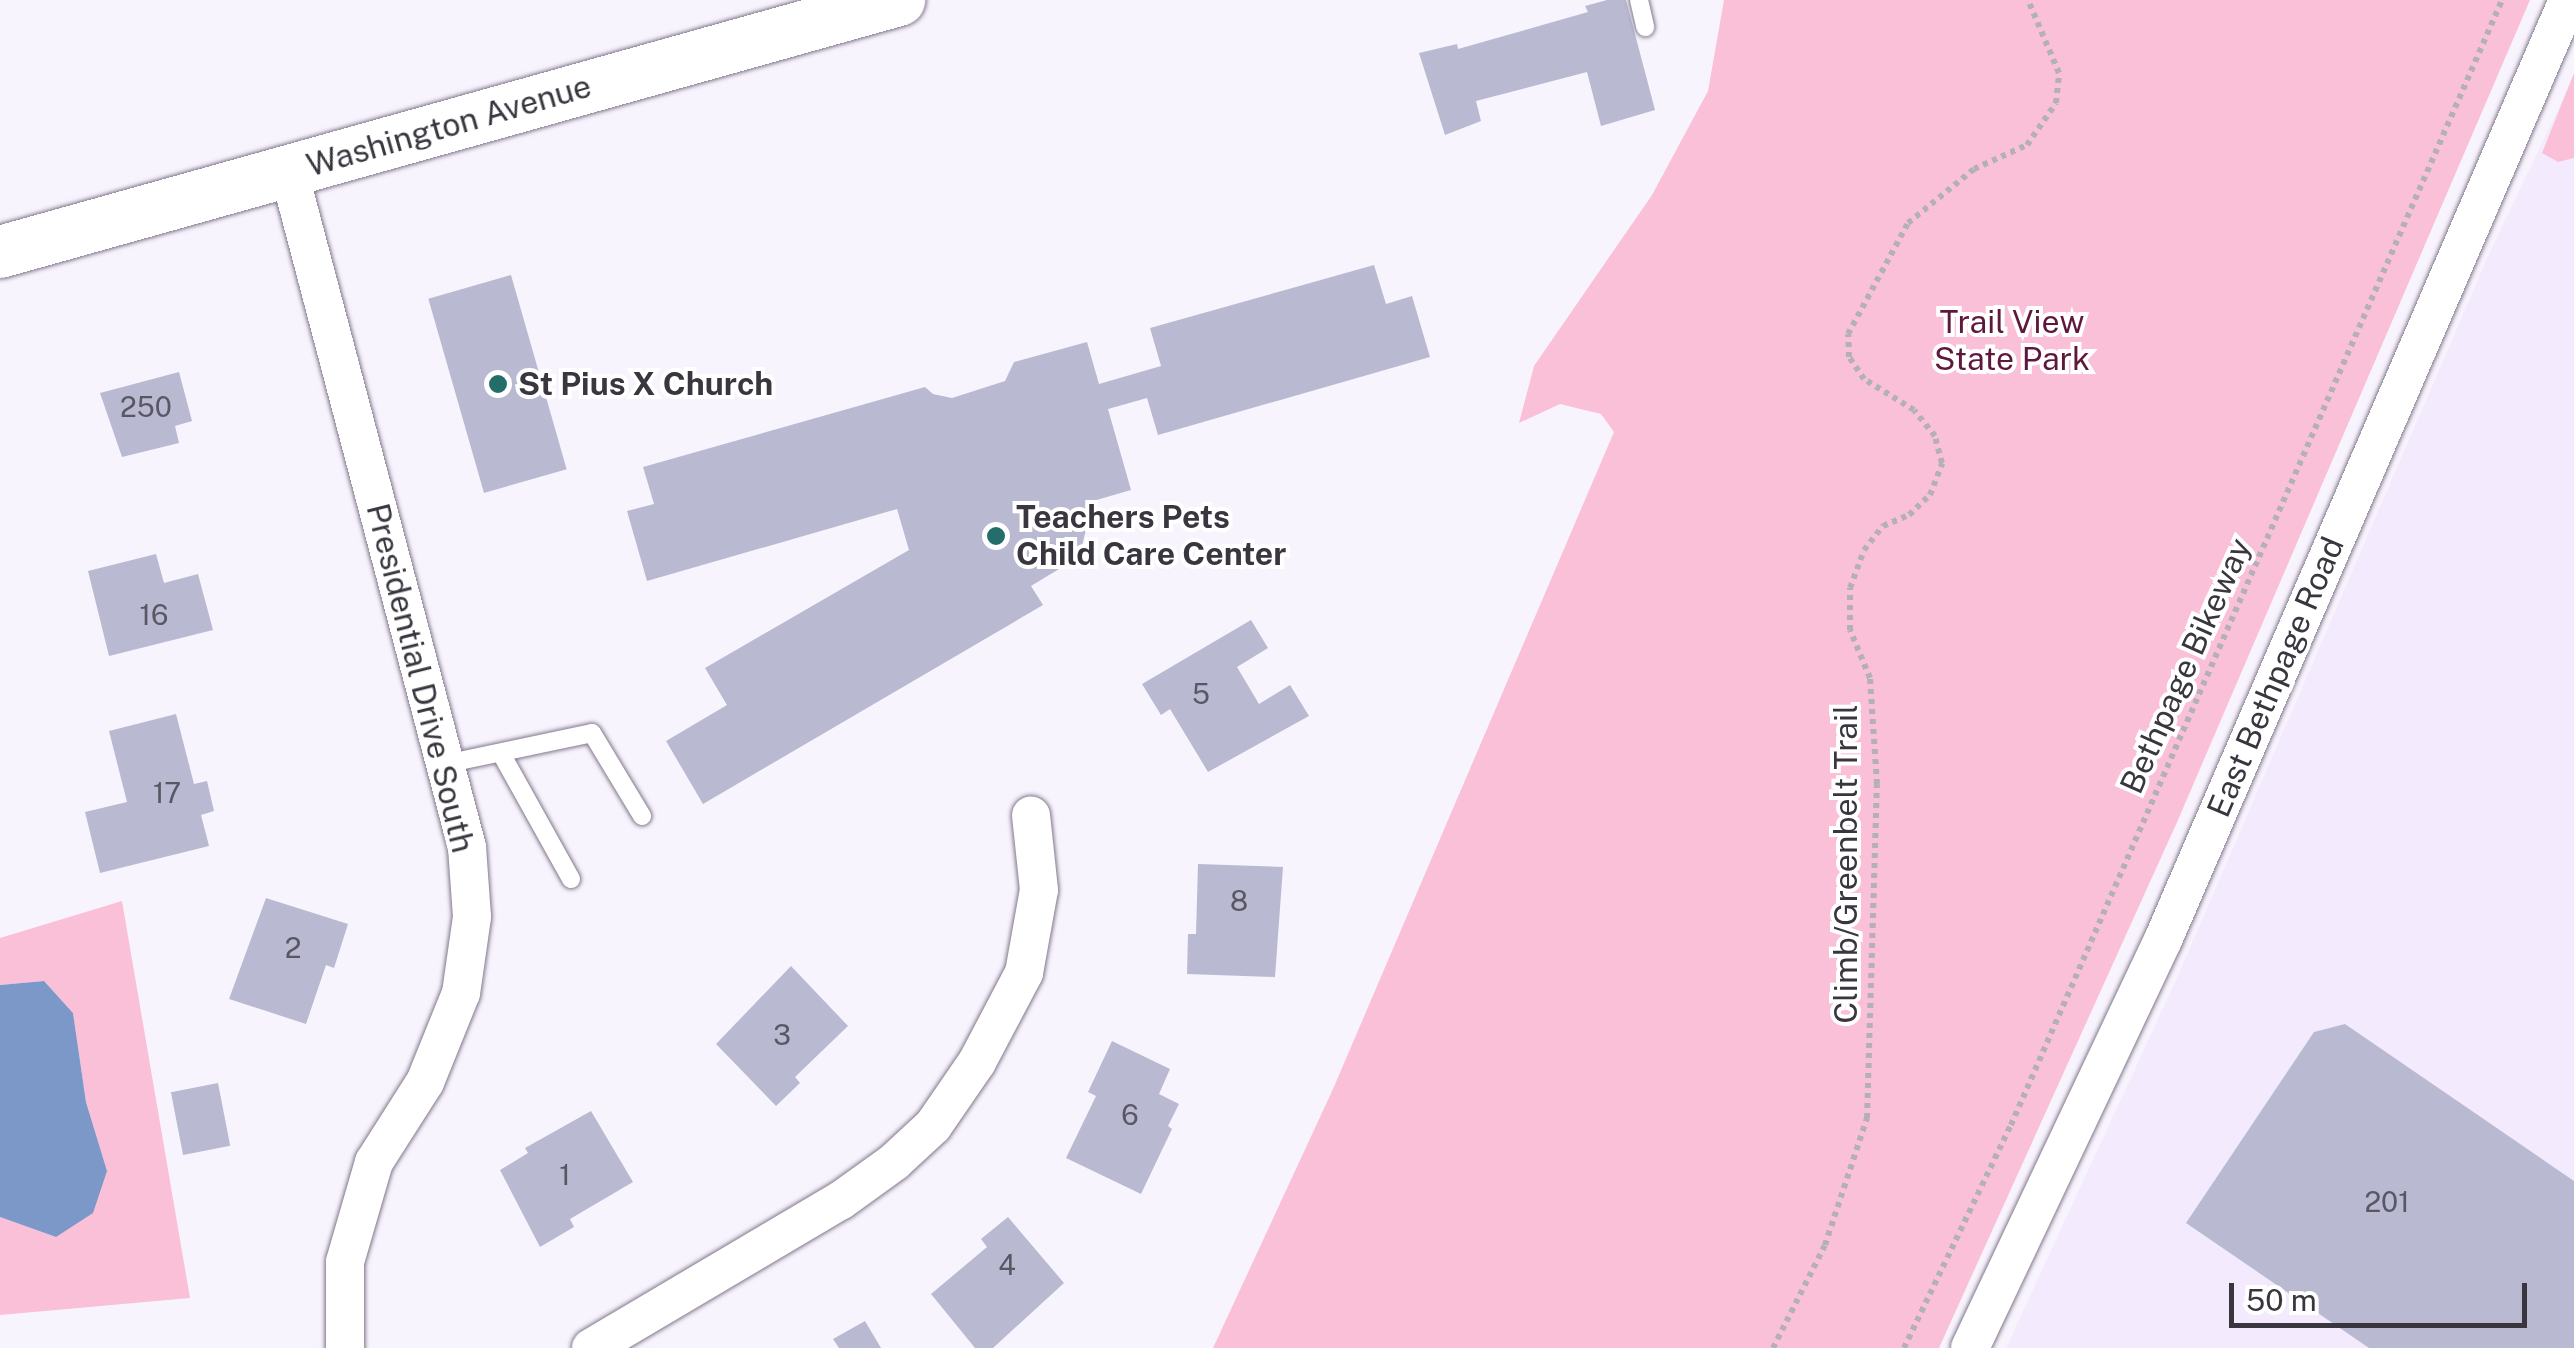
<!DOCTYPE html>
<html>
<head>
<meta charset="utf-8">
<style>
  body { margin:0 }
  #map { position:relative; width:2574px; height:1348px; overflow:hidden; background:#f8f4fd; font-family:"Public Sans",sans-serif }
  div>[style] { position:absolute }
  .built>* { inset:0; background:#f3ebfd }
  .green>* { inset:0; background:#fac0d7 }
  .water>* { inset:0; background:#7b98c8 }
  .building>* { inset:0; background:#b9bad1; transform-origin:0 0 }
  .path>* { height:6px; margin-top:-3px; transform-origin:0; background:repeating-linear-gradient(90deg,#b4b0b9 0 5px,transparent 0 10px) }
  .roads { filter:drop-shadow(0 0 2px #82788c) drop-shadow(0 0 2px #82788c) }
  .service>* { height:18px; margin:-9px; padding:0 9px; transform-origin:9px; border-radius:9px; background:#fff }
  .minor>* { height:38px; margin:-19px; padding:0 19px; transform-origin:19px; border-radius:19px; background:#fff }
  .secondary>* { height:52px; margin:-26px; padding:0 26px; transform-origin:26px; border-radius:26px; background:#fff }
  .dots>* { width:28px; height:28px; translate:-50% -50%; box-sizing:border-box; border:5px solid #fff; border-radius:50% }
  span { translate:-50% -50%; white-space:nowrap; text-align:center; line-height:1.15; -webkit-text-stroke:8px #fff; paint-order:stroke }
  .number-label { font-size:28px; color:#5a5764 }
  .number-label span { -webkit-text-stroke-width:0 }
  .street-label { font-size:32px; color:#3a363f }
  .park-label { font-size:32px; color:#5f183d }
  .poi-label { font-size:32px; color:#3a363f; font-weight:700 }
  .left { translate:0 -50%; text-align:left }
  .scale { position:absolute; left:2229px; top:1283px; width:298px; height:45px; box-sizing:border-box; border:5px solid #3a363f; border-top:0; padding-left:12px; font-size:30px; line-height:35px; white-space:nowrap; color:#3a363f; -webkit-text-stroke:8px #fff; paint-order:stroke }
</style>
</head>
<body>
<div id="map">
  <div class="built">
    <div style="clip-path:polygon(2574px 76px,2574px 1348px,2006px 1348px,2176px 980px,2488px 256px)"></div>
  </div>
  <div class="green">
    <div style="clip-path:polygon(1724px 0,2530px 0,2178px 820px,1939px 1348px,1213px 1348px,1333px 1089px,1614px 432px,1601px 414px,1560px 404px,1519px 423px,1534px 366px,1652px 195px,1708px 91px)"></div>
    <div style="clip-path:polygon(2574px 73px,2574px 158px,2558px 162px,2542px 153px)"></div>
    <div style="clip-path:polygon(122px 901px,190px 1298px,0 1315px,0 1217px,56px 1237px,107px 1171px,86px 1102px,73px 1013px,44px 981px,0 985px,0 938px)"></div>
  </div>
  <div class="water">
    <div style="clip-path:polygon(44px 981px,73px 1013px,86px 1102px,107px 1171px,93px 1213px,56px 1237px,0 1217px,0 985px)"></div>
  </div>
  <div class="building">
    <div style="clip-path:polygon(1607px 0,1626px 0,1655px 110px,1601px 126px,1587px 72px,1476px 101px,1481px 121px,1445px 135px,1419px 53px,1457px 44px,1458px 49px,1588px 12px,1585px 6px)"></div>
    <div style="clip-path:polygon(1374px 265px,1386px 304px,1412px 296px,1430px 357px,1158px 435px,1147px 398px,1108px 409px,1131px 490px,1093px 501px,1082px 546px,1064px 566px,1031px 586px,1043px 605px,703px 804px,666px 741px,727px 705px,705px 668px,909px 550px,897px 509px,647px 581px,627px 511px,654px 504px,643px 467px,925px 387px,933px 394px,952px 398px,1005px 381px,1014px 362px,1087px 342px,1099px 384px,1161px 366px,1150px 328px)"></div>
    <div style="left:511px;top:275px;width:202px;height:86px;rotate:74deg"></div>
    <div style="clip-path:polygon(179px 372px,192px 421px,175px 426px,179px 443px,122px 457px,100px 393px)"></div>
    <div style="clip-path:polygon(156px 554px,164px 583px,198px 574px,213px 630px,109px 656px,88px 571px)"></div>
    <div style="clip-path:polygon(1251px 620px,1268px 648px,1237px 667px,1259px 704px,1290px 685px,1309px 716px,1208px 772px,1170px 709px,1161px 715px,1142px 684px)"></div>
    <div style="clip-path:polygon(176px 714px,194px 784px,207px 781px,214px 811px,201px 815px,209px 846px,100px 873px,85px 812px,127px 802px,109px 731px)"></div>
    <div style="clip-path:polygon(1198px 864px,1283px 867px,1275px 977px,1187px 974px,1188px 934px,1196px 934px)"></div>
    <div style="clip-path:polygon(266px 898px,348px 924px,334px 968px,326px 965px,306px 1024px,229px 999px)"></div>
    <div style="clip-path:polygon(791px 966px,848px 1026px,795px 1077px,800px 1083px,776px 1106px,716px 1044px)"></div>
    <div style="clip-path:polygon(2345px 1024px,2574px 1181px,2574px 1348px,2369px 1348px,2186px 1223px,2314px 1032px)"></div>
    <div style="clip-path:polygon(1112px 1041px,1170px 1069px,1159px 1094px,1179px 1104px,1168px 1126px,1172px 1129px,1141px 1194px,1066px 1158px,1096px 1096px,1088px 1092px)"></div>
    <div style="left:218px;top:1083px;width:64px;height:48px;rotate:79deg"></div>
    <div style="clip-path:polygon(591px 1111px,633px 1182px,570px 1219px,574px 1227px,540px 1247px,500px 1170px,528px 1153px,525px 1148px)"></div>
    <div style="clip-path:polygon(1008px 1217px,1064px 1283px,993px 1348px,975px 1348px,931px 1294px,987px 1247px,981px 1239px)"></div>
    <div style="clip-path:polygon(865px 1321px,881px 1348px,839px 1348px,833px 1339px)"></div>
  </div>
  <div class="path">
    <div style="left:1773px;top:1348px;width:115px;rotate:-63.2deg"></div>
    <div style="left:1825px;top:1245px;width:134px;rotate:-71.7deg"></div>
    <div style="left:1867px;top:1118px;width:334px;rotate:-88.3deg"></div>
    <div style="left:1877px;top:784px;width:106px;rotate:-93.8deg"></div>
    <div style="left:1870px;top:678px;width:52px;rotate:-112.6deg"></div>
    <div style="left:1850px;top:630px;width:42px;rotate:-90deg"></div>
    <div style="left:1850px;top:588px;width:40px;rotate:-69.8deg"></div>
    <div style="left:1864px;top:550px;width:31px;rotate:-52deg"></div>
    <div style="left:1883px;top:526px;width:28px;rotate:-23deg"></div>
    <div style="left:1909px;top:515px;width:29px;rotate:-44deg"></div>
    <div style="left:1930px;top:495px;width:34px;rotate:-69deg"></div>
    <div style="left:1942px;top:463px;width:28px;rotate:-105deg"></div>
    <div style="left:1935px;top:436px;width:33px;rotate:-129deg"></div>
    <div style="left:1914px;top:410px;width:59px;rotate:-148.2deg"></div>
    <div style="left:1864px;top:379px;width:27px;rotate:-124deg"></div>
    <div style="left:1849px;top:357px;width:23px;rotate:-92deg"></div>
    <div style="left:1848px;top:334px;width:126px;rotate:-61.6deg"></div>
    <div style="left:1908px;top:223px;width:85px;rotate:-39.3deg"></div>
    <div style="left:1974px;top:169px;width:58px;rotate:-24.4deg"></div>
    <div style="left:2027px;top:145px;width:51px;rotate:-55.4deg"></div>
    <div style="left:2056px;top:103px;width:30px;rotate:-84deg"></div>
    <div style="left:2059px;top:73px;width:79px;rotate:-113deg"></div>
    <div style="left:1904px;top:1348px;width:247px;rotate:-64.4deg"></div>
    <div style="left:2011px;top:1125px;width:1227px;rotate:-66.42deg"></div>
  </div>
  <div class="roads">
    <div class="service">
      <div style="left:1639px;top:0;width:28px;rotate:77deg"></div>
      <div style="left:502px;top:755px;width:142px;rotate:60.9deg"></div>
      <div style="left:445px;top:764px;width:150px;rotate:-11.9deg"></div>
      <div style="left:592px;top:733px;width:97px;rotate:58.9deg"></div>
    </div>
    <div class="minor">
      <div style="left:289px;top:172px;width:698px;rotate:75.23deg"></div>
      <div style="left:467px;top:847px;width:70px;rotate:85.9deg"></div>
      <div style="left:472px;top:917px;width:77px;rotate:98.2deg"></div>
      <div style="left:461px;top:993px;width:96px;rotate:112deg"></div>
      <div style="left:425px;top:1082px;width:95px;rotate:122.5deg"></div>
      <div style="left:374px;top:1162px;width:104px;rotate:106.2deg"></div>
      <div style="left:345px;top:1262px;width:86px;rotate:90deg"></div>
      <div style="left:591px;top:1348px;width:289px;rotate:-30.6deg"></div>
      <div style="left:840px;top:1201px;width:67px;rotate:-35.8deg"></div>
      <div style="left:894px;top:1162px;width:53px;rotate:-42.7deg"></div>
      <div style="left:933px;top:1126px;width:78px;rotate:-55.5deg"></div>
      <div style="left:977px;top:1062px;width:101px;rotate:-62.2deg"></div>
      <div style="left:1024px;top:973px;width:84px;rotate:-79.8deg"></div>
      <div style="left:1039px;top:890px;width:75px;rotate:-96.1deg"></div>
      <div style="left:1970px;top:1348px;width:451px;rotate:-64.7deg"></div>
      <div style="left:2163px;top:940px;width:1024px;rotate:-66.69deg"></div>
    </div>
    <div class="secondary">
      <div style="left:0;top:252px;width:934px;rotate:-15.66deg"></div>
    </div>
  </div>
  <div class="dots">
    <div style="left:498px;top:384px;background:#236e6b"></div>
    <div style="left:996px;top:536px;background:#236e6b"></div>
  </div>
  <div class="number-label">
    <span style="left:146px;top:407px">250</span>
    <span style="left:154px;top:615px">16</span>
    <span style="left:1201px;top:694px">5</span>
    <span style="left:167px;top:793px">17</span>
    <span style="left:1239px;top:901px">8</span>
    <span style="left:293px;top:948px">2</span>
    <span style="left:782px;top:1035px">3</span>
    <span style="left:1130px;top:1115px">6</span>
    <span style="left:565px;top:1175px">1</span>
    <span style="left:2387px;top:1202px">201</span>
    <span style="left:1007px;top:1265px">4</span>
  </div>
  <div class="street-label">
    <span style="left:449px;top:126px;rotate:-16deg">Washington Avenue</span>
    <span style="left:2186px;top:666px;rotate:-66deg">Bethpage Bikeway</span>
    <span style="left:2276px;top:677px;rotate:-67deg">East Bethpage Road</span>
    <span style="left:420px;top:678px;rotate:76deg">Presidential Drive South</span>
    <span style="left:1846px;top:864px;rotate:-90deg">Climb/Greenbelt Trail</span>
  </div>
  <div class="park-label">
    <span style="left:2012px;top:341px">Trail View<br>State Park</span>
  </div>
  <div class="poi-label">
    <span class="left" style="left:518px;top:384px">St Pius X Church</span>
    <span class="left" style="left:1016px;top:536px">Teachers Pets<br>Child Care Center</span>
  </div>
  <div class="scale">50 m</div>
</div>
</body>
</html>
